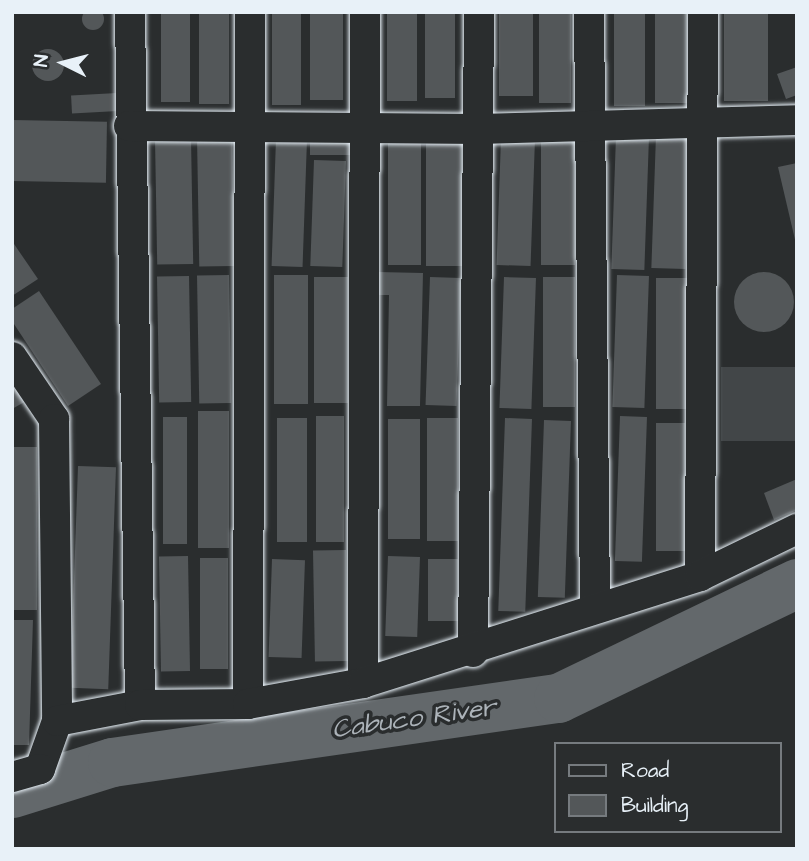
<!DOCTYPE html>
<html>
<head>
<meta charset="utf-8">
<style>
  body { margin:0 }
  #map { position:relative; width:809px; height:861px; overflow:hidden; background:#2a2d2e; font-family:"Architects Daughter",sans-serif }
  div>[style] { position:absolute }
  .green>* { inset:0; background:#424648; transform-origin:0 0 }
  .river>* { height:49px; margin:-24.5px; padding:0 24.5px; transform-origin:24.5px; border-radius:24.5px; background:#63686b }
  .building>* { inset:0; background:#535759; transform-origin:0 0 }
  .round { border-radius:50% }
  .roads { filter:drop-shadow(0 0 2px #e8f1f8) drop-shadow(0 0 2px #e8f1f8) }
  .street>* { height:30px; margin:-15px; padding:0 15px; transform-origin:15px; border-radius:15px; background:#2a2d2e }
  span { translate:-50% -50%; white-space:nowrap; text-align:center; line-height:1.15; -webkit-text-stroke:7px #2a2d2e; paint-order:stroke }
  .water-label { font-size:26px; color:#acb3b9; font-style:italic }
  .frame { position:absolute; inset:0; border:14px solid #e8f1f8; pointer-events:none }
  .legend { position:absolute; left:554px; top:742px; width:228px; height:91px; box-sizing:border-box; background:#2a2d2e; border:2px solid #767b7f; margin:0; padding:9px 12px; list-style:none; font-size:21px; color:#e8f1f8 }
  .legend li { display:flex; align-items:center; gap:14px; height:35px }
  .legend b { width:35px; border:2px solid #767b7f }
  .north { position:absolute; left:28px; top:28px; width:70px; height:70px; -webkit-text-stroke:5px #2a2d2e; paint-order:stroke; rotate:276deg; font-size:19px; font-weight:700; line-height:28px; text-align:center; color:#e8f1f8 }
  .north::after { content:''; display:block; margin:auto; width:24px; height:32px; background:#e8f1f8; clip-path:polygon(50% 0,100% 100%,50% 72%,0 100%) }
</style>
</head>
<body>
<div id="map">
  <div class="green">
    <div style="left:797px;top:367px;width:74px;height:76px;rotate:90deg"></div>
  </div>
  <div class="river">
    <div style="left:12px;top:793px;width:105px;rotate:-17.2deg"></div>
    <div style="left:112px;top:762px;width:451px;rotate:-8.2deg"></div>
    <div style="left:558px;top:698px;width:265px;rotate:-25.7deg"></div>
  </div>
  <div class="building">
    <div class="round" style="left:82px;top:8px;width:22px;height:22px"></div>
    <div style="left:161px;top:12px;width:29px;height:90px"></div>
    <div style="left:199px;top:12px;width:30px;height:92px"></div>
    <div style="left:272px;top:12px;width:29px;height:93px"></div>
    <div style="left:310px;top:12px;width:33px;height:88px"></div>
    <div style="left:387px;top:12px;width:30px;height:89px"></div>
    <div style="left:425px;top:12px;width:30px;height:86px"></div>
    <div style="left:499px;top:12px;width:34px;height:84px"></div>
    <div style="left:539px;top:12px;width:32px;height:91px"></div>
    <div style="left:614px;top:12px;width:31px;height:94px"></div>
    <div style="left:655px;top:12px;width:33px;height:91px"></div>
    <div style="left:724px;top:12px;width:44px;height:89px"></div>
    <div class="round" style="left:32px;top:49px;width:32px;height:32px"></div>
    <div style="clip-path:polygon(797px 67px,797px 95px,786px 99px,777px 74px)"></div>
    <div style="left:117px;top:93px;width:18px;height:46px;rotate:87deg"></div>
    <div style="left:12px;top:120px;width:95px;height:61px;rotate:1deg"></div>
    <div style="left:310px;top:129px;width:47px;height:26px"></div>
    <div style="left:426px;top:135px;width:36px;height:131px"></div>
    <div style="left:656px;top:135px;width:34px;height:133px;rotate:2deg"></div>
    <div style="left:232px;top:136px;width:130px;height:35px;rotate:89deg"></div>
    <div style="left:616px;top:136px;width:33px;height:133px;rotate:2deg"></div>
    <div style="left:191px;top:138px;width:126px;height:36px;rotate:89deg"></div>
    <div style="left:501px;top:138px;width:34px;height:127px;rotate:2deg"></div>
    <div style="left:276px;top:139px;width:31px;height:127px;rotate:2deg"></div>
    <div style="left:541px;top:139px;width:34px;height:126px"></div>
    <div style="left:388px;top:140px;width:33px;height:125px"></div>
    <div style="left:314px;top:160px;width:32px;height:106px;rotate:2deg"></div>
    <div style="clip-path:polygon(797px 163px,797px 244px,796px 244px,778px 167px)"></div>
    <div style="clip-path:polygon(12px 241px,38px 279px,12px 296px)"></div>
    <div style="clip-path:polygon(378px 272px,423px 273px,420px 406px,387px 406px,389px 295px,378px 295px)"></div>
    <div class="round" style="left:734px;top:272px;width:60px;height:60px"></div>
    <div style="left:229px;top:275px;width:128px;height:32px;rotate:89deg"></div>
    <div style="left:274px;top:275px;width:34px;height:129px"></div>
    <div style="left:617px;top:275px;width:32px;height:132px;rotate:2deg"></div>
    <div style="left:189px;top:276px;width:126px;height:32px;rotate:89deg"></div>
    <div style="left:314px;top:277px;width:34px;height:126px"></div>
    <div style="left:430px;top:277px;width:31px;height:128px;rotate:2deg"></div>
    <div style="left:504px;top:277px;width:32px;height:131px;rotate:2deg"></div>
    <div style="left:543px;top:277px;width:32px;height:130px"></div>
    <div style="left:656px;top:278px;width:33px;height:131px"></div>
    <div style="clip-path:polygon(39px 291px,101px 384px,68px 406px,12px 321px,12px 309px)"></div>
    <div style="clip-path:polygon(12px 375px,28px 400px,12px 409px)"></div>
    <div style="left:198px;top:411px;width:31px;height:137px"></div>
    <div style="left:316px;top:416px;width:28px;height:126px"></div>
    <div style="left:620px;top:416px;width:27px;height:145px;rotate:2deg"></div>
    <div style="left:163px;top:417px;width:24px;height:127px"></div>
    <div style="left:277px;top:418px;width:30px;height:124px"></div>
    <div style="left:458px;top:418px;width:123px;height:31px;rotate:90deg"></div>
    <div style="left:505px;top:418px;width:27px;height:193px;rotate:2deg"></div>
    <div style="left:388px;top:419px;width:32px;height:120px"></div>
    <div style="left:544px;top:420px;width:27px;height:177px;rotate:2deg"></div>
    <div style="left:656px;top:423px;width:29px;height:128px"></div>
    <div style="left:12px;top:447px;width:25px;height:163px"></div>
    <div style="left:78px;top:466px;width:38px;height:222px;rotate:2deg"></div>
    <div style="clip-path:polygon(797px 479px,797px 510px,774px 520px,764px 493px)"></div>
    <div style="left:346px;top:550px;width:111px;height:33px;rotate:89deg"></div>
    <div style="left:188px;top:556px;width:115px;height:29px;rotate:89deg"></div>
    <div style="left:388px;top:556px;width:32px;height:80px;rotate:2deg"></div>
    <div style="left:200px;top:558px;width:28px;height:111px"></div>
    <div style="left:272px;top:559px;width:33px;height:98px;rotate:2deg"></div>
    <div style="left:428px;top:559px;width:30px;height:62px"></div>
    <div style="clip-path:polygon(12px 620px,33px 620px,29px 745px,12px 745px)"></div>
  </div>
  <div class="roads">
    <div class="street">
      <div style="left:130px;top:12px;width:693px;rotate:89.17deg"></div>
      <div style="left:589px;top:12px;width:596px;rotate:89.42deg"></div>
      <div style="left:129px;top:126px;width:350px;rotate:0.5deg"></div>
      <div style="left:479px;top:129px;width:318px;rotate:-1.6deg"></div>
      <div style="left:12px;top:357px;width:75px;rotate:55.9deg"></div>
      <div style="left:54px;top:419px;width:302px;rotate:89.4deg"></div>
      <div style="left:57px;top:721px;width:51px;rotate:109.5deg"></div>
      <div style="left:40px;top:769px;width:29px;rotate:164deg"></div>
      <div style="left:700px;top:576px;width:564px;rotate:-89.7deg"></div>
      <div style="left:473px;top:652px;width:640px;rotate:-89.46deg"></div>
      <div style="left:363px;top:683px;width:671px;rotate:-89.83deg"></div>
      <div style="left:248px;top:704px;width:692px;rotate:-89.83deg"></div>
      <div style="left:57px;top:721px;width:85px;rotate:-10.9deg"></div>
      <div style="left:140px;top:705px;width:108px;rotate:-0.5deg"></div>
      <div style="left:248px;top:704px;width:117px;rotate:-10.3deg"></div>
      <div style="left:363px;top:683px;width:354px;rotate:-17.6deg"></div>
      <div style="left:700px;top:576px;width:108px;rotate:-25.9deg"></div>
    </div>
  </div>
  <div class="water-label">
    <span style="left:414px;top:719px;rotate:-8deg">Cabuco River</span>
  </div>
  <div class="frame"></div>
  <ul class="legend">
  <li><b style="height:9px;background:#2a2d2e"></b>Road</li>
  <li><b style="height:19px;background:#535759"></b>Building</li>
  </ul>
  <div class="north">N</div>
</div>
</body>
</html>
